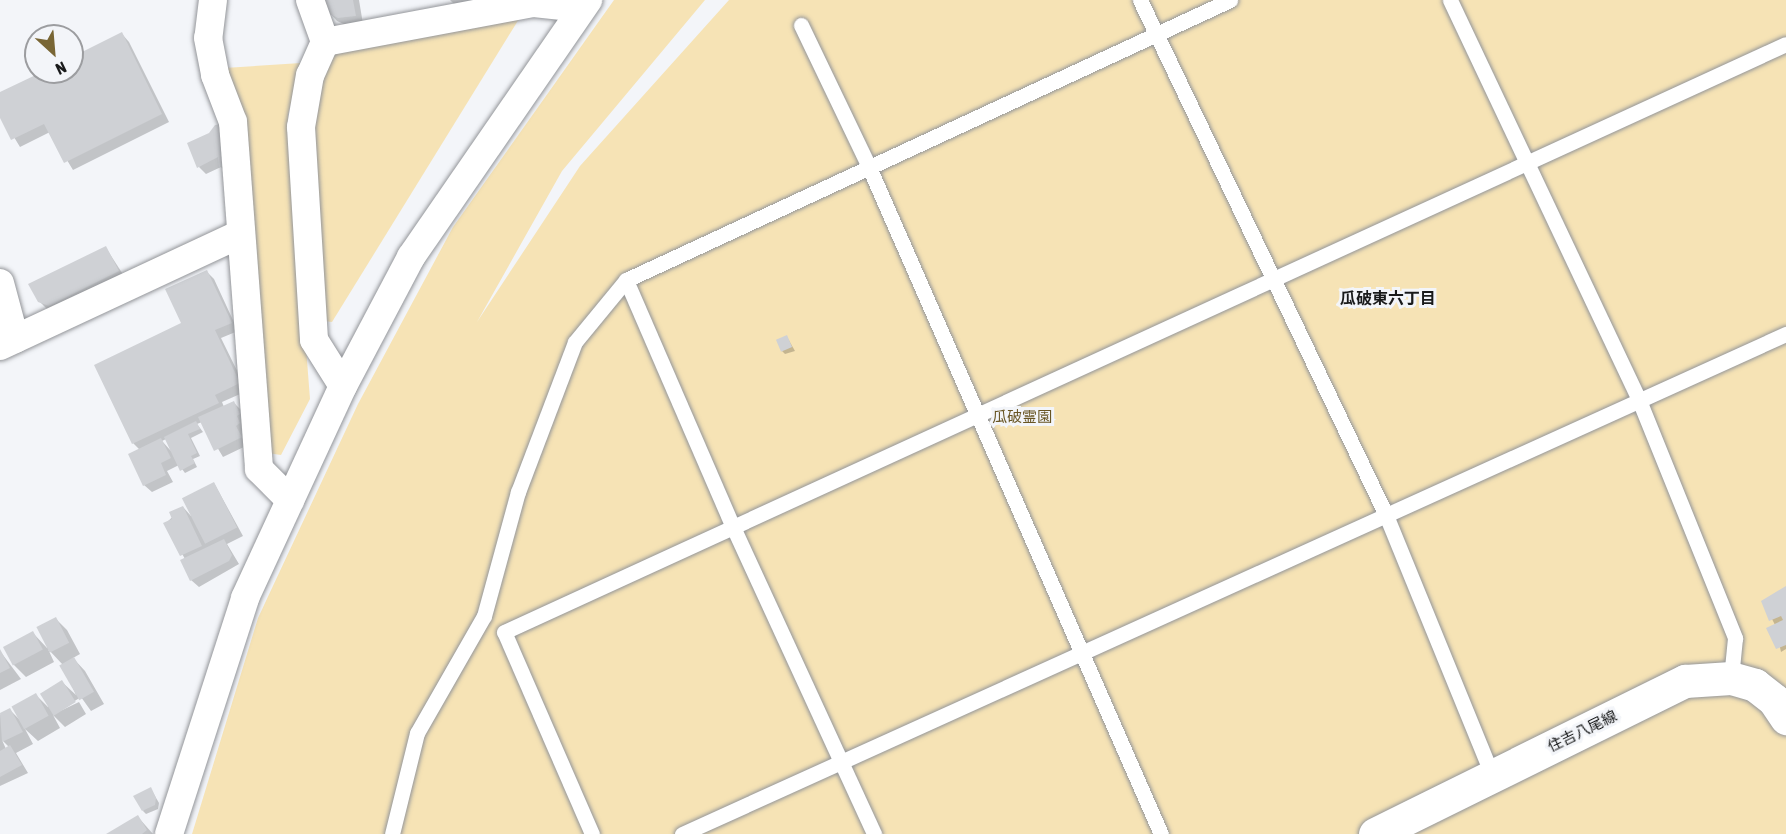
<!DOCTYPE html>
<html>
<head>
<meta charset="utf-8">
<style>
  body { margin:0 }
  #map { position:relative; width:1786px; height:834px; overflow:hidden; background:#f3f5f9; font-family:"Asap Condensed","Noto Sans JP",sans-serif }
  div>[style] { position:absolute }
  .green>* { inset:0; background:#f6e3b5 }
  .shadow>* { inset:0; background:#0003 }
  .building>* { inset:0; background:#cfd1d5; transform-origin:0 0 }
  .roads { filter:drop-shadow(0 0 2px #939599) drop-shadow(0 0 2px #939599) }
  .lane>* { height:15px; margin:-7.5px; padding:0 7.5px; transform-origin:7.5px; border-radius:7.5px; background:#fff }
  .street>* { height:28px; margin:-14px; padding:0 14px; transform-origin:14px; border-radius:14px; background:#fff }
  .secondary>* { height:33px; margin:-16.5px; padding:0 16.5px; transform-origin:16.5px; border-radius:16.5px; background:#fff }
  span { translate:-50% -50%; white-space:nowrap; text-align:center; line-height:1.15; -webkit-text-stroke:6px #f3f5f9; paint-order:stroke }
  .park-label { font-size:15px; color:#685523 }
  .street-label { font-size:15px; color:#191a1b }
  .neighbourhood-label { font-size:16px; color:#191a1b; font-weight:700 }
  .north { position:absolute; left:24px; top:24px; width:60px; height:60px; box-sizing:border-box; background:#f3f5f9; border:2px solid #9c9da0; border-radius:50%; rotate:154deg; font-size:16px; font-weight:700; line-height:24px; text-align:center; color:#191a1b }
  .north::after { content:''; display:block; margin:auto; width:21px; height:27px; background:#796635; clip-path:polygon(50% 0,100% 100%,50% 72%,0 100%) }
</style>
</head>
<body>
<div id="map">
  <div class="green">
    <div style="clip-path:polygon(614px 0,705px 0,562px 171px,477px 322px,580px 166px,729px 0,1786px 0,1786px 834px,192px 834px,258px 618px,358px 404px,453px 227px)"></div>
    <div style="clip-path:polygon(519px 19px,332px 322px,323px 321px,313px 119px,326px 61px,337px 52px)"></div>
    <div style="clip-path:polygon(301px 63px,288px 115px,310px 399px,281px 455px,267px 453px,225px 68px)"></div>
  </div>
  <div class="shadow">
    <div style="clip-path:polygon(327px 0,359px 0,363px 24px,346px 25px,337px 21px,329px 12px)"></div>
    <div style="clip-path:polygon(450px 0,493px 0,455px 5px)"></div>
    <div style="clip-path:polygon(122px 34px,129px 42px,169px 122px,73px 170px,50px 132px,20px 147px,0 114px,0 94px,45px 72px,72px 72px,72px 59px)"></div>
    <div style="clip-path:polygon(210px 134px,228px 174px,221px 167px,206px 174px,199px 167px)"></div>
    <div style="clip-path:polygon(106px 248px,126px 279px,48px 310px,39px 301px)"></div>
    <div style="clip-path:polygon(evenodd,206px 271px,214px 279px,238px 331px,221px 338px,247px 391px,222px 402px,224px 407px,233px 402px,241px 410px,248px 445px,223px 457px,202px 422px,197px 424px,203px 432px,191px 438px,200px 456px,193px 459px,197px 467px,185px 473px,179px 465px,167px 471px,173px 482px,152px 492px,144px 485px,140px 450px,133px 443px,206px 271px,166px 439px,171px 451px,162px 441px,166px 439px)"></div>
    <div style="clip-path:polygon(787px 337px,795px 351px,785px 354px,782px 351px)"></div>
    <div style="clip-path:polygon(214px 483px,243px 536px,227px 544px,239px 564px,199px 587px,191px 580px,185px 559px,165px 524px,183px 507px,191px 516px)"></div>
    <div style="clip-path:polygon(1786px 588px,1786px 649px,1781px 652px,1775px 625px,1763px 601px)"></div>
    <div style="clip-path:polygon(evenodd,55px 618px,67px 630px,80px 654px,73px 658px,85px 671px,104px 704px,91px 711px,81px 697px,54px 714px,79px 702px,86px 714px,65px 727px,53px 715px,60px 728px,38px 741px,25px 729px,33px 744px,16px 753px,28px 773px,0 786px,0 715px,10px 710px,20px 720px,36px 695px,48px 707px,62px 682px,76px 695px,63px 665px,48px 649px,54px 662px,26px 677px,13px 664px,33px 633px,47px 648px,55px 618px,2px 740px,9px 747px,6px 749px,2px 740px)"></div>
    <div style="clip-path:polygon(0 651px,21px 679px,0 690px)"></div>
    <div style="clip-path:polygon(151px 789px,159px 803px,158px 809px,146px 814px,143px 811px)"></div>
    <div style="clip-path:polygon(138px 817px,153px 834px,109px 834px)"></div>
  </div>
  <div class="building">
    <div style="clip-path:polygon(325px 0,353px 0,356px 16px,338px 18px,327px 13px)"></div>
    <div style="clip-path:polygon(122px 32px,162px 114px,64px 163px,44px 124px,11px 140px,0 118px,0 92px,42px 72px,72px 72px,72px 57px)"></div>
    <div style="clip-path:polygon(223px 124px,227px 166px,219px 167px,218px 157px,197px 168px,187px 143px,209px 133px,215px 125px)"></div>
    <div style="clip-path:polygon(106px 246px,119px 271px,49px 306px,38px 302px,28px 284px)"></div>
    <div style="clip-path:polygon(207px 270px,232px 323px,215px 330px,240px 383px,215px 395px,219px 403px,132px 444px,94px 365px,181px 323px,165px 289px)"></div>
    <div style="left:787px;top:335px;width:13px;height:12px;rotate:67deg"></div>
    <div style="clip-path:polygon(234px 401px,240px 414px,237px 416px,240px 423px,236px 426px,242px 437px,214px 451px,198px 417px)"></div>
    <div style="clip-path:polygon(196px 421px,200px 429px,188px 434px,197px 453px,191px 456px,195px 463px,180px 471px,164px 437px)"></div>
    <div style="clip-path:polygon(161px 438px,171px 458px,161px 463px,166px 475px,143px 486px,128px 454px)"></div>
    <div style="left:214px;top:482px;width:51px;height:36px;rotate:63deg"></div>
    <div style="clip-path:polygon(183px 506px,202px 546px,180px 556px,163px 523px,172px 519px,169px 512px)"></div>
    <div style="clip-path:polygon(224px 539px,232px 555px,229px 561px,190px 581px,180px 560px)"></div>
    <div style="clip-path:polygon(1786px 586px,1786px 645px,1776px 649px,1766px 628px,1783px 620px,1781px 616px,1769px 621px,1761px 601px)"></div>
    <div style="left:56px;top:617px;width:29px;height:22px;rotate:63deg"></div>
    <div style="left:33px;top:631px;width:21px;height:34px;rotate:62deg"></div>
    <div style="clip-path:polygon(0 649px,10px 668px,0 673px)"></div>
    <div style="left:74px;top:657px;width:40px;height:17px;rotate:60deg"></div>
    <div style="left:62px;top:680px;width:26px;height:26px;rotate:58deg"></div>
    <div style="left:36px;top:693px;width:26px;height:28px;rotate:61deg"></div>
    <div style="clip-path:polygon(10px 708px,23px 732px,2px 742px,0 713px)"></div>
    <div style="clip-path:polygon(10px 745px,22px 765px,0 777px,0 751px)"></div>
    <div style="clip-path:polygon(151px 787px,156px 798px,155px 805px,142px 811px,133px 796px)"></div>
    <div style="clip-path:polygon(138px 815px,147px 830px,142px 834px,106px 834px)"></div>
  </div>
  <div class="roads">
    <div class="lane">
      <div style="left:1140px;top:0;width:571px;rotate:64.47deg"></div>
      <div style="left:1386px;top:515px;width:281px;rotate:67.8deg"></div>
      <div style="left:1450px;top:0;width:442px;rotate:64.7deg"></div>
      <div style="left:1639px;top:400px;width:257px;rotate:68deg"></div>
      <div style="left:1735px;top:638px;width:40px;rotate:95.7deg"></div>
      <div style="left:801px;top:25px;width:157px;rotate:64.4deg"></div>
      <div style="left:869px;top:167px;width:728px;rotate:66.36deg"></div>
      <div style="left:626px;top:280px;width:269px;rotate:66.6deg"></div>
      <div style="left:733px;top:527px;width:338px;rotate:65.3deg"></div>
      <div style="left:392px;top:834px;width:104px;rotate:-76.1deg"></div>
      <div style="left:417px;top:733px;width:135px;rotate:-60.2deg"></div>
      <div style="left:484px;top:616px;width:129px;rotate:-74.7deg"></div>
      <div style="left:518px;top:492px;width:160px;rotate:-69.2deg"></div>
      <div style="left:575px;top:342px;width:80px;rotate:-50.6deg"></div>
      <div style="left:626px;top:280px;width:666px;rotate:-24.87deg"></div>
      <div style="left:592px;top:834px;width:220px;rotate:-113.5deg"></div>
      <div style="left:504px;top:632px;width:1410px;rotate:-24.64deg"></div>
      <div style="left:682px;top:834px;width:1212px;rotate:-24.37deg"></div>
    </div>
    <div class="street">
      <div style="left:213px;top:0;width:38px;rotate:97deg"></div>
      <div style="left:208px;top:38px;width:38px;rotate:79deg"></div>
      <div style="left:215px;top:75px;width:50px;rotate:69deg"></div>
      <div style="left:233px;top:122px;width:348px;rotate:85.7deg"></div>
      <div style="left:259px;top:469px;width:44px;rotate:45deg"></div>
      <div style="left:310px;top:0;width:45px;rotate:70.3deg"></div>
      <div style="left:325px;top:42px;width:36px;rotate:114deg"></div>
      <div style="left:310px;top:75px;width:53px;rotate:99.8deg"></div>
      <div style="left:301px;top:127px;width:213px;rotate:86.5deg"></div>
      <div style="left:314px;top:340px;width:54px;rotate:57.8deg"></div>
      <div style="left:325px;top:42px;width:213px;rotate:-10.6deg"></div>
      <div style="left:534px;top:3px;width:47px;rotate:6.1deg"></div>
      <div style="left:0;top:283px;width:58px;rotate:75deg"></div>
      <div style="left:0;top:346px;width:265px;rotate:-25deg"></div>
      <div style="left:169px;top:834px;width:248px;rotate:-72.1deg"></div>
      <div style="left:245px;top:598px;width:234px;rotate:-65.2deg"></div>
      <div style="left:343px;top:386px;width:146px;rotate:-62.2deg"></div>
      <div style="left:411px;top:257px;width:312px;rotate:-55.4deg"></div>
    </div>
    <div class="secondary">
      <div style="left:1375px;top:834px;width:346px;rotate:-26.3deg"></div>
      <div style="left:1685px;top:681px;width:46px;rotate:-3.7deg"></div>
      <div style="left:1731px;top:678px;width:25px;rotate:16deg"></div>
      <div style="left:1755px;top:685px;width:24px;rotate:38deg"></div>
      <div style="left:1774px;top:700px;width:22px;rotate:56deg"></div>
    </div>
  </div>
  <div class="park-label">
    <span style="left:1022px;top:417px">瓜破霊園</span>
  </div>
  <div class="street-label">
    <span style="left:1582px;top:731px;rotate:-26deg">住吉八尾線</span>
  </div>
  <div class="neighbourhood-label">
    <span style="left:1388px;top:298px">瓜破東六丁目</span>
  </div>
  <div class="north">N</div>
</div>
</body>
</html>
